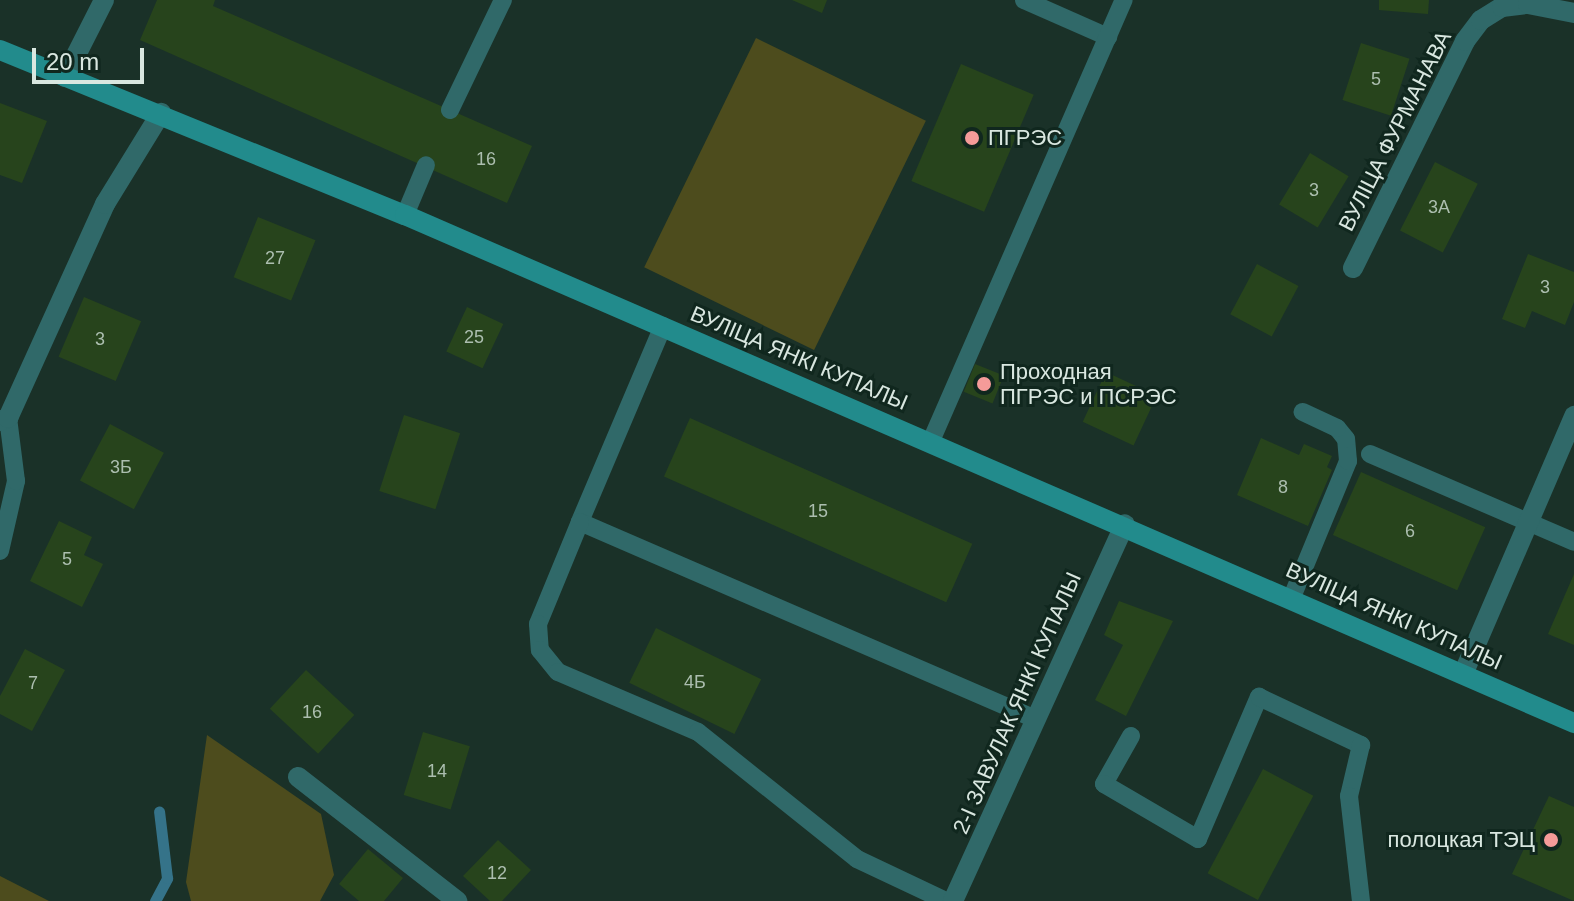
<!DOCTYPE html>
<html>
<head>
<meta charset="utf-8">
<style>
  body { margin:0 }
  #map { position:relative; width:1574px; height:901px; overflow:hidden; background:#1a3128; font-family:Arial,sans-serif }
  div>[style] { position:absolute }
  .green>* { inset:0; background:#4d4c1d; transform-origin:0 0 }
  .stream>* { height:11px; margin:-5.5px; padding:0 5.5px; transform-origin:5.5px; border-radius:5.5px; background:#357389 }
  .building>* { inset:0; background:#27441c; transform-origin:0 0 }
  .lane>* { height:18px; margin:-9px; padding:0 9px; transform-origin:9px; border-radius:9px; background:#306969 }
  .street>* { height:20px; margin:-10px; padding:0 10px; transform-origin:10px; border-radius:10px; background:#306969 }
  .secondary>* { height:20px; margin:-10px; padding:0 10px; transform-origin:10px; border-radius:10px; background:#228b8c }
  .dots>* { width:22px; height:22px; translate:-50% -50%; box-sizing:border-box; border:4px solid #10271e; border-radius:50% }
  span { translate:-50% -50%; white-space:nowrap; text-align:center; line-height:1.15; -webkit-text-stroke:6px #10271e; paint-order:stroke }
  .number-label { font-size:18px; color:#acbeaf }
  .number-label span { -webkit-text-stroke-width:0 }
  .street-label { font-size:22px; color:#d9e7e0 }
  .poi-label { font-size:22px; color:#d9e7e0 }
  .left { translate:0 -50%; text-align:left }
  .right { translate:-100% -50%; text-align:right }
  .scale { position:absolute; left:32px; top:48px; width:112px; height:36px; box-sizing:border-box; border:4px solid #d9e7e0; border-top:0; padding-left:10px; font-size:24px; line-height:28px; white-space:nowrap; color:#d9e7e0; -webkit-text-stroke:6px #10271e; paint-order:stroke }
</style>
</head>
<body>
<div id="map">
  <div class="green">
    <div style="left:756px;top:38px;width:189px;height:255px;rotate:26deg"></div>
    <div style="clip-path:polygon(207px 735px,321px 814px,334px 875px,320px 901px,191px 901px,186px 882px)"></div>
    <div style="clip-path:polygon(0 876px,49px 901px,0 901px)"></div>
  </div>
  <div class="stream">
    <div style="left:155px;top:901px;width:26px;rotate:-62deg"></div>
    <div style="left:167px;top:878px;width:67px;rotate:-96.8deg"></div>
  </div>
  <div class="building">
    <div style="clip-path:polygon(157px 0,215px 0,213px 6px,532px 146px,507px 203px,140px 40px)"></div>
    <div style="clip-path:polygon(792px 0,827px 0,822px 13px)"></div>
    <div style="clip-path:polygon(1379px 0,1429px 0,1428px 14px,1379px 10px)"></div>
    <div style="left:1361px;top:43px;width:51px;height:60px;rotate:18deg"></div>
    <div style="left:961px;top:64px;width:79px;height:127px;rotate:23deg"></div>
    <div style="clip-path:polygon(0 103px,47px 121px,22px 183px,0 175px)"></div>
    <div style="left:1310px;top:153px;width:45px;height:60px;rotate:31deg"></div>
    <div style="left:1435px;top:162px;width:48px;height:77px;rotate:27deg"></div>
    <div style="left:258px;top:217px;width:62px;height:65px;rotate:22deg"></div>
    <div style="clip-path:polygon(1528px 254px,1574px 272px,1574px 302px,1565px 325px,1532px 311px,1525px 328px,1502px 319px)"></div>
    <div style="left:1257px;top:264px;width:47px;height:57px;rotate:28deg"></div>
    <div style="left:84px;top:297px;width:62px;height:65px;rotate:23deg"></div>
    <div style="left:467px;top:307px;width:40px;height:49px;rotate:25deg"></div>
    <div style="left:975px;top:364px;width:31px;height:30px;rotate:22deg"></div>
    <div style="left:1106px;top:372px;width:56px;height:55px;rotate:25deg"></div>
    <div style="left:404px;top:415px;width:59px;height:80px;rotate:18deg"></div>
    <div style="left:690px;top:418px;width:309px;height:64px;rotate:24deg"></div>
    <div style="left:110px;top:424px;width:61px;height:64px;rotate:28deg"></div>
    <div style="clip-path:polygon(1261px 438px,1299px 455px,1304px 444px,1332px 456px,1327px 467px,1332px 470px,1308px 526px,1237px 495px)"></div>
    <div style="left:1361px;top:472px;width:136px;height:69px;rotate:24deg"></div>
    <div style="clip-path:polygon(59px 521px,92px 537px,84px 555px,103px 564px,82px 607px,30px 581px)"></div>
    <div style="clip-path:polygon(1574px 574px,1574px 645px,1548px 634px)"></div>
    <div style="clip-path:polygon(1119px 601px,1173px 621px,1126px 716px,1095px 700px,1123px 645px,1104px 635px)"></div>
    <div style="left:656px;top:628px;width:117px;height:61px;rotate:26deg"></div>
    <div style="clip-path:polygon(25px 649px,65px 670px,32px 731px,0 714px,0 696px)"></div>
    <div style="left:306px;top:670px;width:66px;height:53px;rotate:43deg"></div>
    <div style="left:423px;top:732px;width:49px;height:66px;rotate:17deg"></div>
    <div style="left:1263px;top:769px;width:57px;height:118px;rotate:28deg"></div>
    <div style="clip-path:polygon(1549px 796px,1574px 807px,1574px 901px,1512px 874px)"></div>
    <div style="clip-path:polygon(498px 840px,531px 870px,502px 901px,490px 901px,463px 876px)"></div>
    <div style="clip-path:polygon(368px 849px,403px 878px,384px 901px,359px 901px,339px 884px)"></div>
  </div>
  <div class="lane">
    <div style="left:1024px;top:0;width:92px;rotate:23.8deg"></div>
    <div style="left:450px;top:110px;width:122px;rotate:-64.3deg"></div>
    <div style="left:405px;top:215px;width:54px;rotate:-67.2deg"></div>
    <div style="left:663px;top:326px;width:213px;rotate:113deg"></div>
    <div style="left:580px;top:522px;width:497px;rotate:23.4deg"></div>
    <div style="left:931px;top:441px;width:481px;rotate:-66.4deg"></div>
    <div style="left:1370px;top:454px;width:222px;rotate:23.3deg"></div>
    <div style="left:580px;top:522px;width:110px;rotate:112.4deg"></div>
    <div style="left:538px;top:624px;width:26px;rotate:86deg"></div>
    <div style="left:540px;top:650px;width:28px;rotate:51deg"></div>
    <div style="left:558px;top:672px;width:152px;rotate:23.2deg"></div>
    <div style="left:698px;top:732px;width:203px;rotate:38.6deg"></div>
    <div style="left:857px;top:859px;width:98px;rotate:25.3deg"></div>
    <div style="left:0;top:551px;width:72px;rotate:-77.1deg"></div>
    <div style="left:16px;top:481px;width:64px;rotate:-97.2deg"></div>
    <div style="left:1292px;top:597px;width:147px;rotate:-67.6deg"></div>
    <div style="left:1348px;top:461px;width:22px;rotate:-95deg"></div>
    <div style="left:1346px;top:439px;width:14px;rotate:-129deg"></div>
    <div style="left:1337px;top:428px;width:38px;rotate:-155deg"></div>
    <div style="left:1131px;top:736px;width:55px;rotate:119.4deg"></div>
    <div style="left:1104px;top:784px;width:109px;rotate:30.3deg"></div>
    <div style="left:1198px;top:839px;width:155px;rotate:-66.8deg"></div>
    <div style="left:1259px;top:697px;width:113px;rotate:25.2deg"></div>
    <div style="left:1361px;top:745px;width:52px;rotate:103.2deg"></div>
    <div style="left:1349px;top:796px;width:106px;rotate:83.5deg"></div>
  </div>
  <div class="street">
    <div style="left:65px;top:77px;width:86px;rotate:-63.1deg"></div>
    <div style="left:1353px;top:268px;width:253px;rotate:-63.7deg"></div>
    <div style="left:1465px;top:41px;width:26px;rotate:-53deg"></div>
    <div style="left:1481px;top:20px;width:25px;rotate:-32deg"></div>
    <div style="left:1502px;top:7px;width:26px;rotate:-7deg"></div>
    <div style="left:1528px;top:4px;width:47px;rotate:11.1deg"></div>
    <div style="left:0;top:421px;width:9px;rotate:-21deg"></div>
    <div style="left:8px;top:418px;width:235px;rotate:-65.6deg"></div>
    <div style="left:105px;top:204px;width:107px;rotate:-58.4deg"></div>
    <div style="left:1464px;top:672px;width:279px;rotate:-66.7deg"></div>
    <div style="left:298px;top:777px;width:202px;rotate:37.9deg"></div>
    <div style="left:953px;top:901px;width:414px;rotate:-65.5deg"></div>
  </div>
  <div class="secondary">
    <div style="left:0;top:50px;width:437px;rotate:22.2deg"></div>
    <div style="left:405px;top:215px;width:1275px;rotate:23.49deg"></div>
  </div>
  <div class="dots">
    <div style="left:972px;top:138px;background:#f59b99"></div>
    <div style="left:984px;top:384px;background:#f59b99"></div>
    <div style="left:1551px;top:840px;background:#f59b99"></div>
  </div>
  <div class="number-label">
    <span style="left:1376px;top:79px">5</span>
    <span style="left:486px;top:159px">16</span>
    <span style="left:1314px;top:190px">3</span>
    <span style="left:1439px;top:207px">3А</span>
    <span style="left:275px;top:258px">27</span>
    <span style="left:1545px;top:287px">3</span>
    <span style="left:474px;top:337px">25</span>
    <span style="left:100px;top:339px">3</span>
    <span style="left:121px;top:467px">3Б</span>
    <span style="left:1283px;top:487px">8</span>
    <span style="left:818px;top:511px">15</span>
    <span style="left:1410px;top:531px">6</span>
    <span style="left:67px;top:559px">5</span>
    <span style="left:695px;top:682px">4Б</span>
    <span style="left:33px;top:683px">7</span>
    <span style="left:312px;top:712px">16</span>
    <span style="left:437px;top:771px">14</span>
    <span style="left:497px;top:873px">12</span>
  </div>
  <div class="street-label">
    <span style="left:1395px;top:131px;rotate:-63deg">ВУЛІЦА ФУРМАНАВА</span>
    <span style="left:799px;top:358px;rotate:23deg">ВУЛІЦА ЯНКІ КУПАЛЫ</span>
    <span style="left:1394px;top:616px;rotate:24deg">ВУЛІЦА ЯНКІ КУПАЛЫ</span>
    <span style="left:1017px;top:703px;rotate:-66deg">2-І ЗАВУЛАК ЯНКІ КУПАЛЫ</span>
  </div>
  <div class="poi-label">
    <span class="left" style="left:988px;top:138px">ПГРЭС</span>
    <span class="left" style="left:1000px;top:384px">Проходная<br>ПГРЭС и ПСРЭС</span>
    <span class="right" style="left:1535px;top:840px">полоцкая ТЭЦ</span>
  </div>
  <div class="scale">20 m</div>
</div>
</body>
</html>
